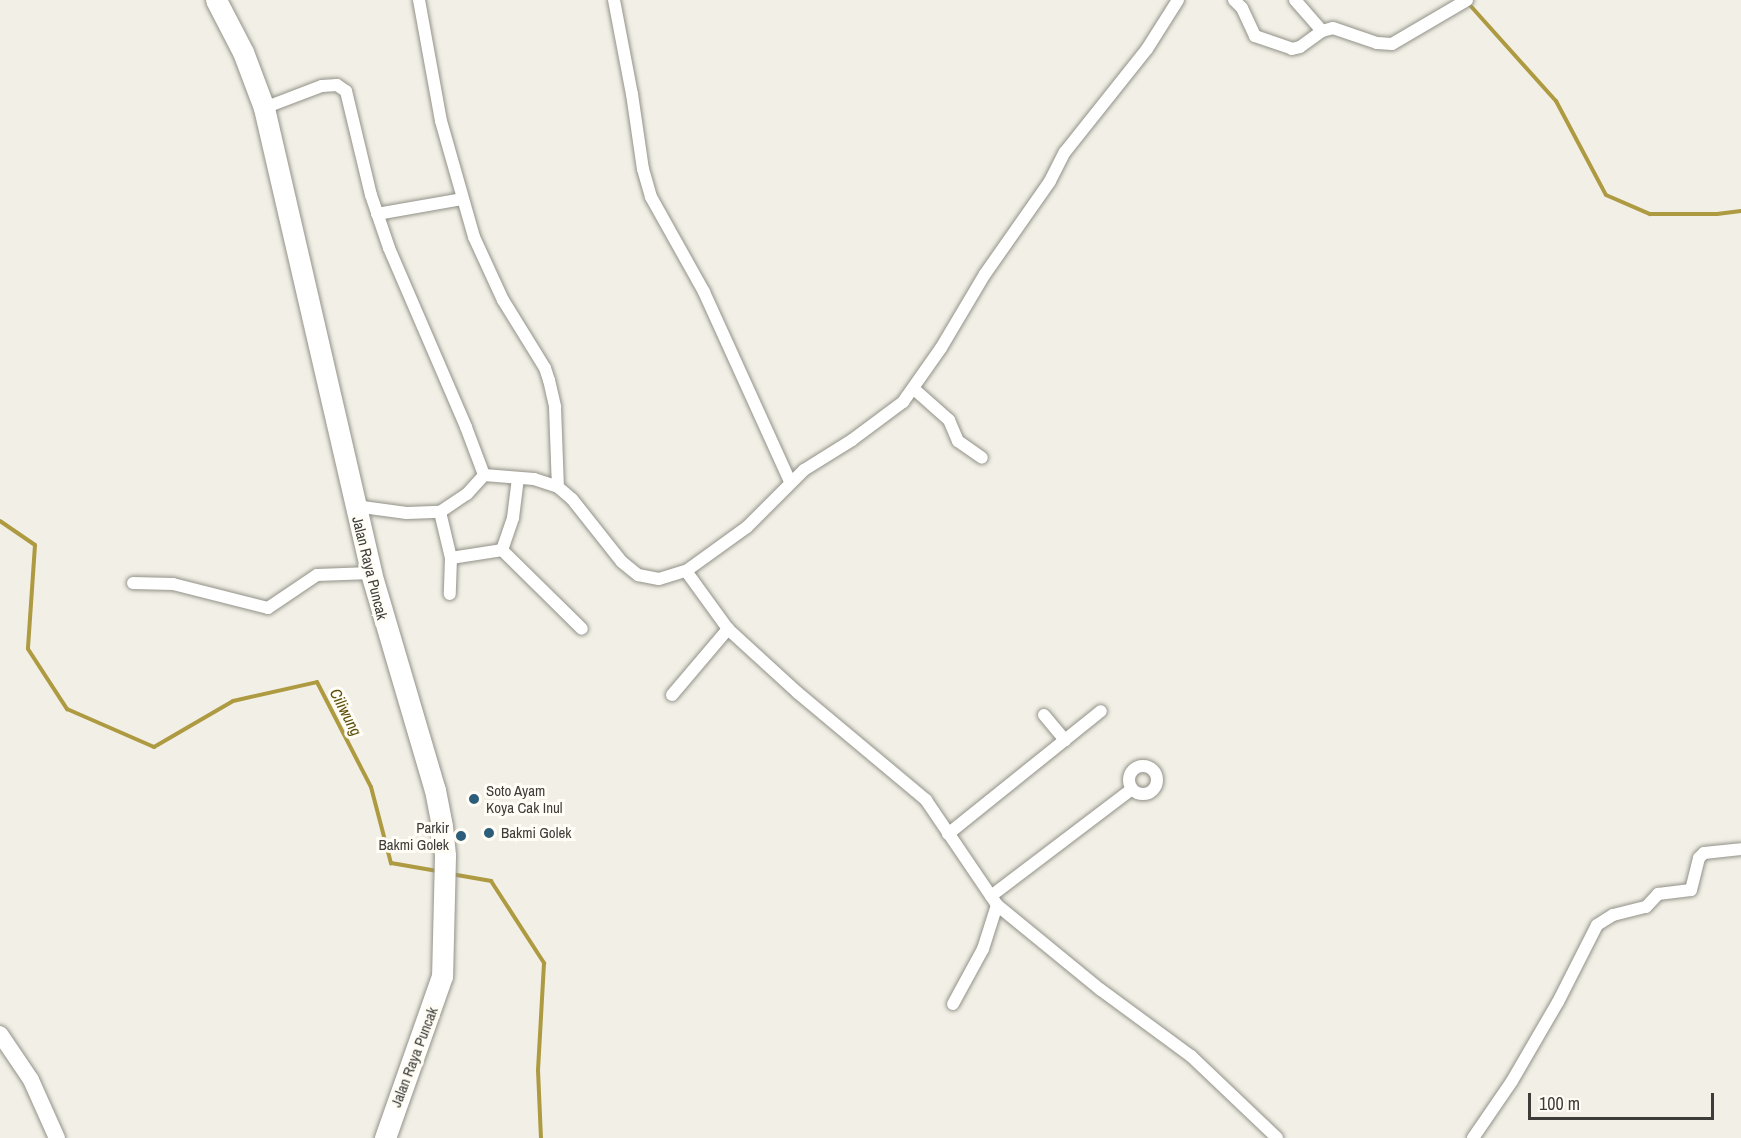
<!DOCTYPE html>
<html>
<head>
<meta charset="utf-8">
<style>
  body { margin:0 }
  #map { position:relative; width:1741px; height:1138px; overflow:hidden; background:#f2f0e6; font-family:"Archivo Narrow",sans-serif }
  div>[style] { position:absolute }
  .stream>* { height:4px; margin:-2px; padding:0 2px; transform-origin:2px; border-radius:2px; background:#ad9a41 }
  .roads { filter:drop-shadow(0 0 2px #929188) drop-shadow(0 0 2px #929188) }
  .street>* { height:12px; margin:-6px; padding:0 6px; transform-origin:6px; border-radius:6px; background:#fff }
  .street>.ring { margin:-6px; padding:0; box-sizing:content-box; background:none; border:12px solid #fff; border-radius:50% }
  .secondary>* { height:16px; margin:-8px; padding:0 8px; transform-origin:8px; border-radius:8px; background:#fff }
  .highway>* { height:21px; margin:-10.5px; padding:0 10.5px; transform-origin:10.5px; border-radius:10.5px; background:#fff }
  .dots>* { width:16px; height:16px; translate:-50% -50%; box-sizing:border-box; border:3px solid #fffdf5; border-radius:50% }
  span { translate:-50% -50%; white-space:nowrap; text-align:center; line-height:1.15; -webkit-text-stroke:6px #fffdf5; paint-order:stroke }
  .street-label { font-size:15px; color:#3d3c39 }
  .poi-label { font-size:15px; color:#3d3c39 }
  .left { translate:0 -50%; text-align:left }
  .right { translate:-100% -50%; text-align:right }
  .water-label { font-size:16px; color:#5d4f08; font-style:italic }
  .scale { position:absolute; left:1528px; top:1093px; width:186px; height:27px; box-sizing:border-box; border:3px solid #3d3c39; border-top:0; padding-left:8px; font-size:18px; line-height:21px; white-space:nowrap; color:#3d3c39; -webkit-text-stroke:4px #fffdf5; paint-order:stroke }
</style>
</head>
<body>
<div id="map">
  <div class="stream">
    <div style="left:1468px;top:3px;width:132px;rotate:48.1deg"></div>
    <div style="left:1556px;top:101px;width:106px;rotate:62deg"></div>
    <div style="left:1606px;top:195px;width:48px;rotate:23.4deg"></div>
    <div style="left:1650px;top:214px;width:67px"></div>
    <div style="left:1717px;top:214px;width:24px;rotate:-7deg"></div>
    <div style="left:0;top:521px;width:42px;rotate:34.4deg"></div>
    <div style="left:35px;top:545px;width:104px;rotate:93.9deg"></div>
    <div style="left:28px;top:649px;width:72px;rotate:57deg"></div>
    <div style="left:67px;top:709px;width:95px;rotate:23.6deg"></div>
    <div style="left:154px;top:747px;width:91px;rotate:-30.2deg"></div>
    <div style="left:233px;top:701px;width:86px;rotate:-12.7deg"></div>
    <div style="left:317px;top:682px;width:118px;rotate:62.8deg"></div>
    <div style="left:371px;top:787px;width:79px;rotate:75.3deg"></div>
    <div style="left:391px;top:863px;width:47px;rotate:9.9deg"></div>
    <div style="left:451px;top:874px;width:41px;rotate:9.9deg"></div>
    <div style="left:491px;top:881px;width:98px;rotate:57.1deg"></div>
    <div style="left:544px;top:963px;width:107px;rotate:93.2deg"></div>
    <div style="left:538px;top:1070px;width:68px;rotate:87.5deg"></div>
  </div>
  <div class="roads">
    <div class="street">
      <div style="left:419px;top:0;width:123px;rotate:79.7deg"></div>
      <div style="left:441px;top:121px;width:121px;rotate:74.1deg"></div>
      <div style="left:474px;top:237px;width:69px;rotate:65.3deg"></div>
      <div style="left:503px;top:300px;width:80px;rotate:58.3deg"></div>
      <div style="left:545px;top:368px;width:13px;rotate:72deg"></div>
      <div style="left:549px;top:380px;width:28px;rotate:77deg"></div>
      <div style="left:555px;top:407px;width:80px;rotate:87.9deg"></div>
      <div style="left:614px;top:0;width:96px;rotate:79.2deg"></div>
      <div style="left:632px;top:94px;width:76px;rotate:81.7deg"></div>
      <div style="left:643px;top:169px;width:29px;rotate:74deg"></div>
      <div style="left:651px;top:197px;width:109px;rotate:60.8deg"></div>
      <div style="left:704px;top:292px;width:209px;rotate:65.6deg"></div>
      <div style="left:1234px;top:0;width:11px;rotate:45deg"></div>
      <div style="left:1242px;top:8px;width:31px;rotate:65deg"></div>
      <div style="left:1255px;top:36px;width:39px;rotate:19deg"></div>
      <div style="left:1292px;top:49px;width:8px;rotate:-14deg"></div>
      <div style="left:1300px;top:47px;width:27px;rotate:-36deg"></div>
      <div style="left:1322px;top:31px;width:11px;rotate:-15deg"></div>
      <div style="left:1333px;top:28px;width:46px;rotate:18.8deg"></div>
      <div style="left:1377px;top:43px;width:15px;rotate:4deg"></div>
      <div style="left:1392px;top:44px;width:87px;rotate:-30.4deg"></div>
      <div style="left:1295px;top:0;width:41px;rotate:48.9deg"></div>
      <div style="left:264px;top:108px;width:62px;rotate:-20.8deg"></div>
      <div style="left:322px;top:86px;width:15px;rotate:-4deg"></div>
      <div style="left:337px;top:85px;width:11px;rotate:34deg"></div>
      <div style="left:346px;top:91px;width:107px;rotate:76.5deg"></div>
      <div style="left:371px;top:195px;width:56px;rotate:71.2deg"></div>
      <div style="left:389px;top:248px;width:195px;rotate:66.7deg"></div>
      <div style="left:466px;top:427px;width:51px;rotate:69.4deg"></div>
      <div style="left:377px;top:214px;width:86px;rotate:-10deg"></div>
      <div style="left:914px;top:389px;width:47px;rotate:41.5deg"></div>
      <div style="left:949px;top:420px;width:23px;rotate:67deg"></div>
      <div style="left:958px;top:441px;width:29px;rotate:35deg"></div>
      <div style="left:355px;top:506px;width:52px;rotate:7.7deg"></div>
      <div style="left:407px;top:513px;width:33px;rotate:-2deg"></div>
      <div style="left:440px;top:512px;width:32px;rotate:-34deg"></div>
      <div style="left:467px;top:494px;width:25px;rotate:-48deg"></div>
      <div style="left:484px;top:475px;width:50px;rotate:4.6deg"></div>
      <div style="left:534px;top:479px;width:25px;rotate:18deg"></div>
      <div style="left:558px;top:487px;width:18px;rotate:41deg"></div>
      <div style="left:572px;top:499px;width:80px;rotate:51.6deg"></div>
      <div style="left:622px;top:562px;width:21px;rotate:39deg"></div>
      <div style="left:638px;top:575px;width:21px;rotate:11deg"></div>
      <div style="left:659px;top:579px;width:28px;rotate:-17deg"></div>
      <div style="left:686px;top:571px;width:75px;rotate:-35.8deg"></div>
      <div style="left:747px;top:527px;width:81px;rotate:-45deg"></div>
      <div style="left:804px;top:470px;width:57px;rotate:-32deg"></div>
      <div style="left:852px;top:440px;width:64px;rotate:-36.7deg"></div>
      <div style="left:903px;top:402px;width:66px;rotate:-54.9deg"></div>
      <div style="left:941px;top:348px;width:86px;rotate:-59.3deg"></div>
      <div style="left:985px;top:274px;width:113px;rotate:-55deg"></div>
      <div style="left:1050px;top:181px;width:33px;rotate:-63deg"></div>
      <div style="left:1065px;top:152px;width:132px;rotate:-51.5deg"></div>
      <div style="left:1147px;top:49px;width:58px;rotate:-57.7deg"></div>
      <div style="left:440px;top:512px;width:47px;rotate:76.6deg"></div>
      <div style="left:451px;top:558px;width:36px;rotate:92deg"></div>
      <div style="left:502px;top:550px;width:112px;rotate:44.6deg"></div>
      <div style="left:451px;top:558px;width:52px;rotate:-8.9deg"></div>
      <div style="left:502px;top:550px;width:34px;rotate:-71deg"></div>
      <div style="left:513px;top:518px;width:40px;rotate:-82.9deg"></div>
      <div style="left:686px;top:571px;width:72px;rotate:54.1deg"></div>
      <div style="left:728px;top:629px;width:95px;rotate:42.4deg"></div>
      <div style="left:798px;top:693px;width:167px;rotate:39.9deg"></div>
      <div style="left:926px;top:800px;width:127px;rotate:55.9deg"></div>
      <div style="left:997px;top:905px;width:134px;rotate:39.3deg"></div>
      <div style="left:1101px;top:990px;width:112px;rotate:36.3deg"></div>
      <div style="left:1191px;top:1056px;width:119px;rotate:43.6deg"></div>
      <div style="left:133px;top:583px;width:40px;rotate:1.4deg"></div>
      <div style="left:173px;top:584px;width:98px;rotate:14.2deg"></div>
      <div style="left:268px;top:608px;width:59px;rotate:-34deg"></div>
      <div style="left:317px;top:575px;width:54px;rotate:-2.1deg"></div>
      <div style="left:672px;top:695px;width:87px;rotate:-49.7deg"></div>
      <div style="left:1044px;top:715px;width:33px;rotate:50deg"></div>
      <div class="ring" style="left:1129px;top:766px;width:16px;height:16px"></div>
      <div style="left:948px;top:834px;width:196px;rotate:-38.8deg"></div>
      <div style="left:991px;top:896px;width:177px;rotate:-37.2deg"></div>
      <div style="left:953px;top:1004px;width:63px;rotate:-61.4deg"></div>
      <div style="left:983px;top:949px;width:46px;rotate:-72.3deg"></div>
      <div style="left:1473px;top:1138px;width:69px;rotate:-55.6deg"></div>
      <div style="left:1512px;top:1081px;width:91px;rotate:-59.8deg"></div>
      <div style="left:1558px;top:1002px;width:86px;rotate:-63.1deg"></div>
      <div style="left:1597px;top:925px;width:19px;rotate:-32deg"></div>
      <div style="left:1613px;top:915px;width:34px;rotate:-14deg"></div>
      <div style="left:1646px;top:907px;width:18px;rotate:-47deg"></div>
      <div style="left:1658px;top:894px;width:33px;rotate:-7deg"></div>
      <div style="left:1691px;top:890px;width:33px;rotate:-76deg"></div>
      <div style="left:1699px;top:858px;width:7px;rotate:-45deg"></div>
      <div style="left:1704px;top:853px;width:37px;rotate:-6deg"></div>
    </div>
    <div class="secondary">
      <div style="left:0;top:1034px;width:55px;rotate:56deg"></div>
      <div style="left:31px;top:1080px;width:64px;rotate:65.9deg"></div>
    </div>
    <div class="highway">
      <div style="left:216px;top:0;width:59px;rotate:62.6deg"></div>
      <div style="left:243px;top:52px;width:60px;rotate:69.4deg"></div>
      <div style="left:264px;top:108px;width:477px;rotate:77deg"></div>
      <div style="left:371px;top:573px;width:226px;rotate:73.6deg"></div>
      <div style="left:435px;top:790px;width:37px;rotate:79deg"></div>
      <div style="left:442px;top:826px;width:30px;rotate:84deg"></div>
      <div style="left:445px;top:856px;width:120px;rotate:91.4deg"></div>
      <div style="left:442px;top:976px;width:172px;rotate:109.4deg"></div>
    </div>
  </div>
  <div class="dots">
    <div style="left:474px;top:799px;background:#2c5d7a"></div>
    <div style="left:489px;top:833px;background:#2c5d7a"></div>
    <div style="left:461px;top:836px;background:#2c5d7a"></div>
  </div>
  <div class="street-label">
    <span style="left:370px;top:568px;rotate:76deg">Jalan Raya Puncak</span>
    <span style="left:414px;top:1057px;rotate:-69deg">Jalan Raya Puncak</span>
  </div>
  <div class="poi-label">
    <span class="left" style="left:486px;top:799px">Soto Ayam<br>Koya Cak Inul</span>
    <span class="right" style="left:449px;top:836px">Parkir<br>Bakmi Golek</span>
    <span class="left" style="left:501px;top:833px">Bakmi Golek</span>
  </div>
  <div class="water-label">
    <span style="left:346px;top:712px;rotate:63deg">Ciliwung</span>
  </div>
  <div class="scale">100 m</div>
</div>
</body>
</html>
